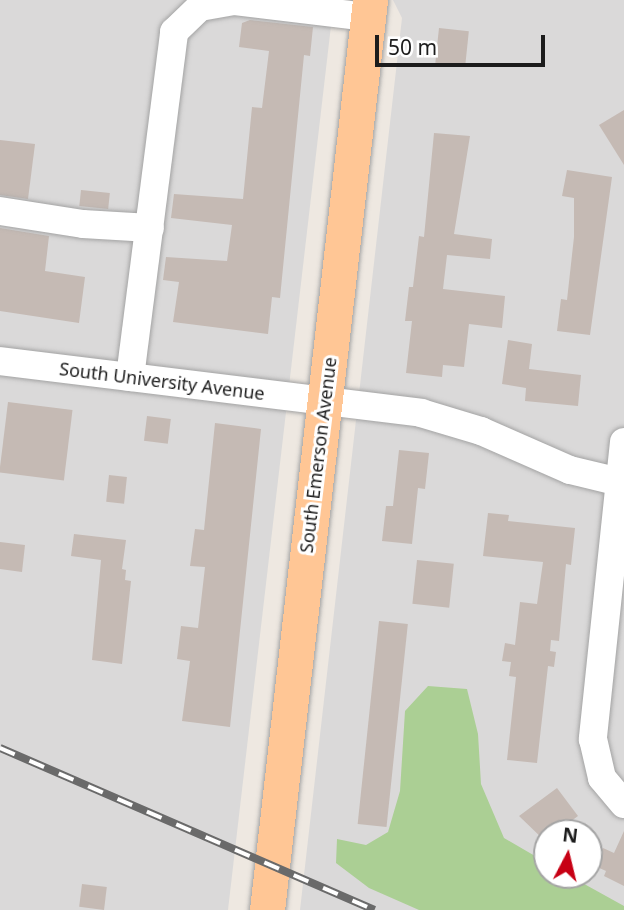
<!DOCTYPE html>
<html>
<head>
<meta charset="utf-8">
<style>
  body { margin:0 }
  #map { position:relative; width:624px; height:910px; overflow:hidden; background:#eee8e1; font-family:"Noto Sans",sans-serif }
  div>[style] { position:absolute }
  .residential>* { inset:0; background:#dad9d9 }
  .forest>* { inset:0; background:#abcf94 }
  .building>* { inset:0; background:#c5bab4; transform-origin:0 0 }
  .roads { filter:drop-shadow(0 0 2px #a3a3a3) drop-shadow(0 0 2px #a3a3a3) }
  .minor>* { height:28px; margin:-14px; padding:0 14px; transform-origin:14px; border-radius:14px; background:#fff }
  .major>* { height:35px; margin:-17.5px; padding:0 17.5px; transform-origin:17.5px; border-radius:17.5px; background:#ffc695 }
  .rail>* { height:8px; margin-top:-4px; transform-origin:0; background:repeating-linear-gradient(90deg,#fff 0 16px,#6a6a6a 0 32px); box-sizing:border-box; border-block:2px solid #6a6a6a }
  span { translate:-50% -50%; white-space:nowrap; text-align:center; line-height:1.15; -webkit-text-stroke:6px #fff; paint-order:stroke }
  .street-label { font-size:18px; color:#1c1c1c }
  .north { position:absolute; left:533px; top:819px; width:70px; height:70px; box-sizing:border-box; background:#fff; border:2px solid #a4a4a4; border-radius:50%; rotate:7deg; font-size:19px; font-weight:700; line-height:28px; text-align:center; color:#1c1c1c }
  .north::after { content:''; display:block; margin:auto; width:24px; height:32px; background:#c70014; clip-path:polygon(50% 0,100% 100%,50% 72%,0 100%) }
  .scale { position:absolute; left:375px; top:35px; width:170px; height:32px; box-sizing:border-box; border:4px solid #1c1c1c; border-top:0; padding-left:9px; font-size:21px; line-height:24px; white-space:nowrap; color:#1c1c1c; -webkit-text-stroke:5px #fff; paint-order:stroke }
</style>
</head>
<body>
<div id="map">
  <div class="residential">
    <div style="clip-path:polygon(0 0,334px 0,228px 910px,0 910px)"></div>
    <div style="clip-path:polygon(evenodd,393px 0,624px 0,624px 910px,300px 910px,402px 18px,393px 0,547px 833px,589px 833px,589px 875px,547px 875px,547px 833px)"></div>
  </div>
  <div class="forest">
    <div style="clip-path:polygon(428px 686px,467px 689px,478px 734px,481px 784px,504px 838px,547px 863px,547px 875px,568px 875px,624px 906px,624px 910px,419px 910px,369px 888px,336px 863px,337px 839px,366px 845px,388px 832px,400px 791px,405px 711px)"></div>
  </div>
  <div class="building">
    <div style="clip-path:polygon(250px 20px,313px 27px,310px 56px,304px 55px,280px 298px,272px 297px,268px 334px,173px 322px,179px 282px,163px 280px,166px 257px,227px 261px,232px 225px,171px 218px,174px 194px,243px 199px,252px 107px,262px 108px,269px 51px,239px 47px,242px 23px)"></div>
    <div style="left:439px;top:28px;width:30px;height:35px;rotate:6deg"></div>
    <div style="clip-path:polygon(624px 110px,624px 165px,599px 125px)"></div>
    <div style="clip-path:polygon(434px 133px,470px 136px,454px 234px,492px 239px,490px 259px,447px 255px,443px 289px,505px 296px,502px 328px,469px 324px,464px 367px,443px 365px,442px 377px,406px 373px,412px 321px,405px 321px,409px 287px,413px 287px,419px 236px,424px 237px)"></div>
    <div style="clip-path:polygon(0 140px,35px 144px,28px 199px,0 195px)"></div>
    <div style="clip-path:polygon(567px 170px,612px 177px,590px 335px,557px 331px,561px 299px,567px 300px,574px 237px,574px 198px,562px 196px)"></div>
    <div style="left:81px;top:190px;width:29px;height:16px;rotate:6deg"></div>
    <div style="clip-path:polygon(0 228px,49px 236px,45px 271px,85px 277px,79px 323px,0 311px)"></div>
    <div style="clip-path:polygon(508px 340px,532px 344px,529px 369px,581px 375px,578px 406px,525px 401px,526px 388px,502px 384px)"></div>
    <div style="left:8px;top:402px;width:65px;height:71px;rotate:7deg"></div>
    <div style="left:147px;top:416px;width:24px;height:25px;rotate:7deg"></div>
    <div style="clip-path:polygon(215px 423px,261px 429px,230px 727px,182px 721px,190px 661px,177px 659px,181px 626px,198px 628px,205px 567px,190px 566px,195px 529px,204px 530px)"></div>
    <div style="clip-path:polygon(399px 450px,429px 453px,425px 489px,418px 488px,412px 544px,382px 541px,386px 506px,393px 506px)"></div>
    <div style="left:109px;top:475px;width:18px;height:27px;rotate:6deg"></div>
    <div style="clip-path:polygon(488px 513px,509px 515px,508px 521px,575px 528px,571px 565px,566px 564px,559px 641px,551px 640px,550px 651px,556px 652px,554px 667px,548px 666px,537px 763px,507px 760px,516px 677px,509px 676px,511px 662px,502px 661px,505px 643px,515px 645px,520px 602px,537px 604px,543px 562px,483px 556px)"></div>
    <div style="clip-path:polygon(74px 534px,126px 540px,122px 569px,126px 570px,125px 580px,131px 581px,122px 664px,92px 660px,101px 560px,71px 556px)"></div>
    <div style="clip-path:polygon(0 542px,25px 545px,22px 572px,0 569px)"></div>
    <div style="left:417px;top:560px;width:37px;height:44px;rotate:6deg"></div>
    <div style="left:379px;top:621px;width:29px;height:204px;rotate:6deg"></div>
    <div style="clip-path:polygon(557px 788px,578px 816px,555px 833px,547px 833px,545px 841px,519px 816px)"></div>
    <div style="clip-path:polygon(624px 831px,624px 886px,604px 876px,606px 871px,595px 866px,603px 848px,614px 853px)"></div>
    <div style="left:82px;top:884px;width:25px;height:23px;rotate:7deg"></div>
  </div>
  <div class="roads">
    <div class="minor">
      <div style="left:0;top:211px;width:84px;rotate:8.9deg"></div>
      <div style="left:83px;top:224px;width:67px;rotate:3.4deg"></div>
      <div style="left:0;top:361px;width:424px;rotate:7deg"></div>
      <div style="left:421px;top:413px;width:63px;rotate:16.7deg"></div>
      <div style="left:481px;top:431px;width:97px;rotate:23.7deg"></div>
      <div style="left:570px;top:470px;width:56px;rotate:13.5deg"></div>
      <div style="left:130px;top:377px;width:348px;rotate:-82.7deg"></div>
      <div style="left:174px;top:32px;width:36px;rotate:-44deg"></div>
      <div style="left:200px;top:7px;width:36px;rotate:-10deg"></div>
      <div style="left:235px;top:1px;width:134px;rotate:6.9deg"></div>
      <div style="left:624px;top:442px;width:299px;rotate:96deg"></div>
      <div style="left:593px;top:739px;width:40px;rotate:77deg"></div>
      <div style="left:602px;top:778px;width:34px;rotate:50deg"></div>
    </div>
    <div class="major">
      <div style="left:267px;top:910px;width:916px;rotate:-83.54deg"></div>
    </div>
  </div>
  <div class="rail">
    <div style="left:0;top:748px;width:408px;rotate:23.4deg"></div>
  </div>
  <div class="street-label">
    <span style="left:162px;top:381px;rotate:7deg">South University Avenue</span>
    <span style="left:318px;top:455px;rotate:-83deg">South Emerson Avenue</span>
  </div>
  <div class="north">N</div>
  <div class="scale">50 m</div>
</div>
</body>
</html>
